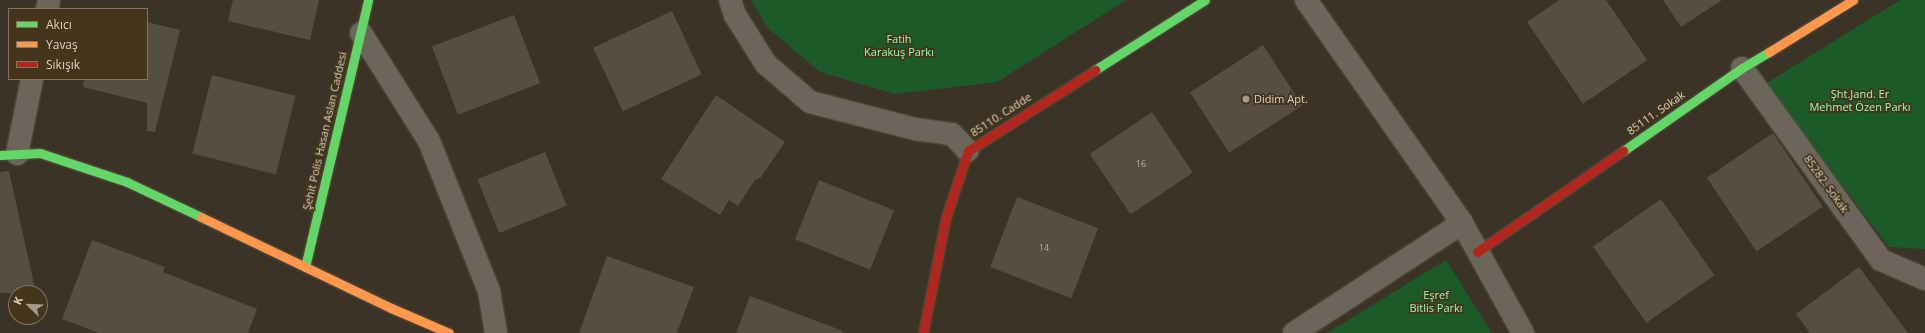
<!DOCTYPE html>
<html>
<head>
<meta charset="utf-8">
<style>
  body { margin:0 }
  #map { position:relative; width:1925px; height:333px; overflow:hidden; background:#3b3325; font-family:"Open Sans",sans-serif }
  div>[style] { position:absolute }
  .green>* { inset:0; background:#1d5a2a }
  .building>* { inset:0; background:#554e42; transform-origin:0 0 }
  .roads { filter:drop-shadow(0 0 1px #595245) drop-shadow(0 0 1px #595245) }
  .street>* { height:22px; margin:-11px; padding:0 11px; transform-origin:11px; border-radius:11px; background:#6b655b }
  .fast>* { height:9px; margin:-4.5px; padding:0 4.5px; transform-origin:4.5px; border-radius:4.5px; background:#63d668 }
  .slow>* { height:9px; margin:-4.5px; padding:0 4.5px; transform-origin:4.5px; border-radius:4.5px; background:#ff974d }
  .jam>* { height:9px; margin:-4.5px; padding:0 4.5px; transform-origin:4.5px; border-radius:4.5px; background:#b3261e }
  .dots>* { width:11px; height:11px; translate:-50% -50%; box-sizing:border-box; border:2px solid #44351c; border-radius:50% }
  span { translate:-50% -50%; white-space:nowrap; text-align:center; line-height:1.15; -webkit-text-stroke:3.5px #44351c; paint-order:stroke }
  .number-label { font-size:9px; color:#bab0a3 }
  .number-label span { -webkit-text-stroke-width:0 }
  .park-label { font-size:11px; color:#96fca7 }
  .poi-label { font-size:11px; color:#dbd1c3 }
  .left { translate:0 -50%; text-align:left }
  .street-label { font-size:11px; color:#dbd1c3 }
  .legend { position:absolute; left:8px; top:8px; width:140px; height:72px; box-sizing:border-box; background:#44351c; border:1px solid #80735f; margin:0; padding:5px 7px; list-style:none; font-size:12px; color:#dbd1c3 }
  .legend li { display:flex; align-items:center; gap:8px; height:20px }
  .legend b { width:20px; border:1px solid #80735f }
  .north { position:absolute; left:8px; top:285px; width:40px; height:40px; box-sizing:border-box; background:#44351c; border:1px solid #80735f; border-radius:50%; rotate:293deg; font-size:11px; font-weight:700; line-height:16px; text-align:center; color:#dbd1c3 }
  .north::after { content:''; display:block; margin:auto; width:14px; height:18px; background:#a39a8c; clip-path:polygon(50% 0,100% 100%,50% 72%,0 100%) }
</style>
</head>
<body>
<div id="map">
  <div class="green">
    <div style="clip-path:polygon(751px 0,1126px 0,997px 82px,895px 94px,820px 72px,767px 27px)"></div>
    <div style="clip-path:polygon(1900px 0,1925px 0,1925px 249px,1889px 247px,1765px 84px)"></div>
    <div style="clip-path:polygon(1446px 260px,1492px 333px,1327px 333px)"></div>
  </div>
  <div class="building">
    <div style="clip-path:polygon(233px 0,319px 0,310px 40px,228px 21px)"></div>
    <div style="clip-path:polygon(1559px 0,1606px 0,1647px 60px,1583px 104px,1527px 22px)"></div>
    <div style="clip-path:polygon(1663px 0,1722px 0,1681px 27px)"></div>
    <div style="left:672px;top:11px;width:70px;height:87px;rotate:65deg"></div>
    <div style="left:514px;top:15px;width:73px;height:88px;rotate:69deg"></div>
    <div style="clip-path:polygon(147px 22px,180px 30px,155px 132px,147px 131px,147px 103px,83px 87px,84px 79px,147px 79px)"></div>
    <div style="left:1263px;top:45px;width:72px;height:87px;rotate:57deg"></div>
    <div style="left:212px;top:75px;width:86px;height:81px;rotate:14deg"></div>
    <div style="clip-path:polygon(716px 95px,785px 142px,761px 177px,755px 180px,738px 206px,729px 200px,720px 215px,661px 179px)"></div>
    <div style="left:1152px;top:112px;width:73px;height:75px;rotate:56deg"></div>
    <div style="left:1773px;top:133px;width:89px;height:80px;rotate:56deg"></div>
    <div style="left:545px;top:152px;width:58px;height:73px;rotate:68deg"></div>
    <div style="clip-path:polygon(9px 171px,36px 293px,0 293px,0 172px)"></div>
    <div style="left:819px;top:180px;width:81px;height:64px;rotate:22deg"></div>
    <div style="left:1017px;top:197px;width:87px;height:75px;rotate:21deg"></div>
    <div style="left:1661px;top:199px;width:93px;height:83px;rotate:55deg"></div>
    <div style="clip-path:polygon(92px 240px,165px 267px,163px 272px,257px 309px,248px 333px,99px 333px,62px 319px)"></div>
    <div style="clip-path:polygon(607px 256px,694px 287px,677px 333px,579px 333px)"></div>
    <div style="clip-path:polygon(1859px 267px,1908px 333px,1810px 333px,1796px 314px)"></div>
    <div style="clip-path:polygon(750px 296px,843px 331px,842px 333px,736px 333px)"></div>
  </div>
  <div class="roads">
    <div class="street">
      <div style="left:730px;top:0;width:16px;rotate:72deg"></div>
      <div style="left:735px;top:15px;width:58px;rotate:57.7deg"></div>
      <div style="left:766px;top:64px;width:58px;rotate:40.8deg"></div>
      <div style="left:810px;top:102px;width:108px;rotate:14.4deg"></div>
      <div style="left:915px;top:129px;width:37px;rotate:8deg"></div>
      <div style="left:952px;top:134px;width:23px;rotate:47deg"></div>
      <div style="left:1306px;top:0;width:272px;rotate:55deg"></div>
      <div style="left:1462px;top:223px;width:126px;rotate:61deg"></div>
      <div style="left:47px;top:9px;width:9px;rotate:-77deg"></div>
      <div style="left:361px;top:33px;width:128px;rotate:57.8deg"></div>
      <div style="left:429px;top:141px;width:162px;rotate:68.2deg"></div>
      <div style="left:489px;top:291px;width:43px;rotate:80.5deg"></div>
      <div style="left:1742px;top:68px;width:237px;rotate:54.1deg"></div>
      <div style="left:1881px;top:260px;width:48px;rotate:23.4deg"></div>
      <div style="left:17px;top:154px;width:76px;rotate:-78.7deg"></div>
      <div style="left:1294px;top:333px;width:201px;rotate:-33.2deg"></div>
    </div>
    <div class="fast">
      <div style="left:1095px;top:70px;width:130px;rotate:-32.5deg"></div>
      <div style="left:1623px;top:151px;width:145px;rotate:-34.9deg"></div>
      <div style="left:1742px;top:68px;width:31px;rotate:-31deg"></div>
      <div style="left:0;top:155px;width:40px;rotate:-2.9deg"></div>
      <div style="left:40px;top:153px;width:92px;rotate:18.4deg"></div>
      <div style="left:127px;top:182px;width:82px;rotate:25.3deg"></div>
      <div style="left:305px;top:267px;width:274px;rotate:-76.7deg"></div>
    </div>
    <div class="slow">
      <div style="left:1769px;top:52px;width:99px;rotate:-31.8deg"></div>
      <div style="left:201px;top:217px;width:211px;rotate:25.6deg"></div>
      <div style="left:391px;top:308px;width:63px;rotate:23.3deg"></div>
    </div>
    <div class="jam">
      <div style="left:1477px;top:252px;width:178px;rotate:-34.7deg"></div>
      <div style="left:923px;top:333px;width:118px;rotate:-78.8deg"></div>
      <div style="left:946px;top:217px;width:70px;rotate:-71.6deg"></div>
      <div style="left:968px;top:151px;width:151px;rotate:-32.5deg"></div>
    </div>
  </div>
  <div class="dots">
    <div style="left:1246px;top:99px;background:#a39a8c"></div>
  </div>
  <div class="number-label">
    <span style="left:1141px;top:164px">16</span>
    <span style="left:1044px;top:248px">14</span>
  </div>
  <div class="park-label">
    <span style="left:899px;top:46px">Fatih<br>Karakuş Parkı</span>
    <span style="left:1860px;top:101px">Şht.Jand. Er<br>Mehmet Özen Parkı</span>
    <span style="left:1436px;top:302px">Eşref<br>Bitlis Parkı</span>
  </div>
  <div class="poi-label">
    <span class="left" style="left:1254px;top:99px">Didim Apt.</span>
  </div>
  <div class="street-label">
    <span style="left:1656px;top:113px;rotate:-35deg">85111. Sokak</span>
    <span style="left:1001px;top:115px;rotate:-33deg">85110. Cadde</span>
    <span style="left:325px;top:131px;rotate:-77deg">Şehit Polis Hasan Aslan Caddesi</span>
    <span style="left:1826px;top:184px;rotate:54deg">85282. Sokak</span>
  </div>
  <ul class="legend">
  <li><b style="height:5px;background:#63d668"></b>Akıcı</li>
  <li><b style="height:5px;background:#ff974d"></b>Yavaş</li>
  <li><b style="height:5px;background:#b3261e"></b>Sıkışık</li>
  </ul>
  <div class="north">K</div>
</div>
</body>
</html>
